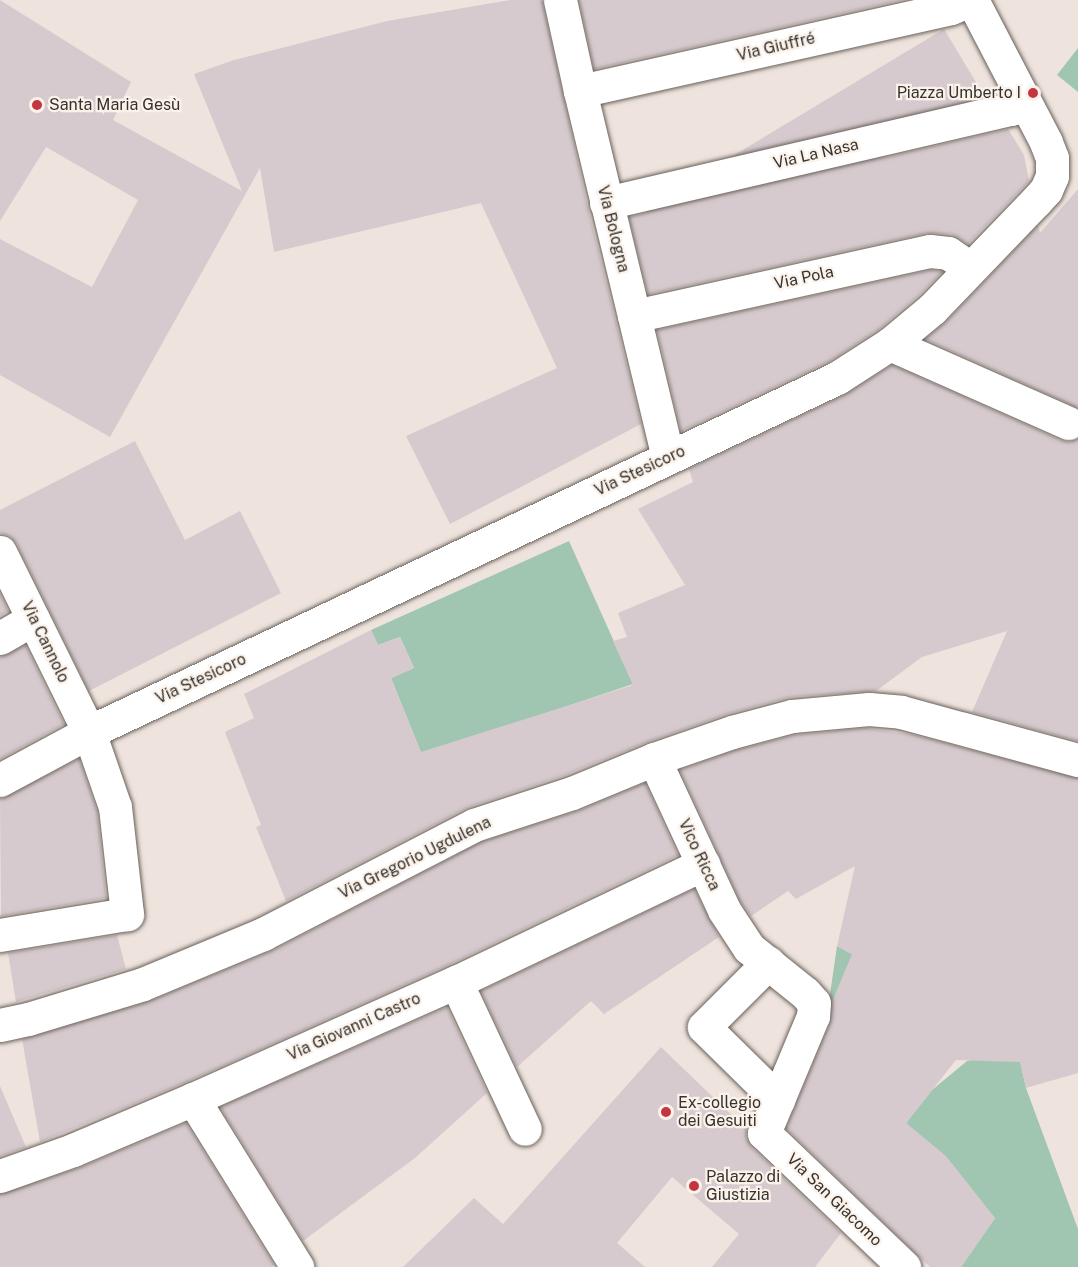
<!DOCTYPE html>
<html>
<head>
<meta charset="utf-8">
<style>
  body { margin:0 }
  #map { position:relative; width:1078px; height:1267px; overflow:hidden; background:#eee4dd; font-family:"Public Sans",sans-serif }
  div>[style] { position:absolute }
  .green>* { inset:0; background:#a0c6b2 }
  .building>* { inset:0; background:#d6cace; transform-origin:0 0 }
  .roads { filter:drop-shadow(0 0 2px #69605a) drop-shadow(0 0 2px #69605a) }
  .pedestrian>* { height:33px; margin:-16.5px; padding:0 16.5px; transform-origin:16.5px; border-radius:16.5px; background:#fff }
  .minor>* { height:33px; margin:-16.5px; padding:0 16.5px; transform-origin:16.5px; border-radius:16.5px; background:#fff }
  .tertiary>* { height:33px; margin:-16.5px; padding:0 16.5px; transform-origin:16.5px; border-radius:16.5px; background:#fff }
  .dots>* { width:16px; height:16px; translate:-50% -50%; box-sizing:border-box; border:3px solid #fbf2ea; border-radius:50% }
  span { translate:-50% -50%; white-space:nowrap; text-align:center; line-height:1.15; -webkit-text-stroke:4.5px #fbf2ea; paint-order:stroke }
  .street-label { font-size:16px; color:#36322f }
  .poi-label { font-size:16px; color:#36322f }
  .right { translate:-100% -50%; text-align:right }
  .left { translate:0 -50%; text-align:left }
</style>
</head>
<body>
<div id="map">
  <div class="green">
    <div style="clip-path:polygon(1078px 48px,1078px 92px,1057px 75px)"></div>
    <div style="clip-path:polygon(569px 541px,633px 684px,422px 755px,391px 678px,414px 668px,400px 637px,378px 645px,371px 630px)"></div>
    <div style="clip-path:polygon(837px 946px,878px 968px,872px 1044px,827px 1015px)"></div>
    <div style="clip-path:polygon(1018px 1052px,1026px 1088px,1078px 1229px,1078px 1267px,961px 1267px,995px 1218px,906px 1123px,932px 1090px,967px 1061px)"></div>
  </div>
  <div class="building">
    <div style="clip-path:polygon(0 0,131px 82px,113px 120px,242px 191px,194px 74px,234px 60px,387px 21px,510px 0,542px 0,588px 208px,641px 424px,450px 524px,406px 436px,557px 368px,481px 203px,274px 252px,260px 168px,110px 437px,0 375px,0 239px,92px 287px,138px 200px,46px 147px,0 221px)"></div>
    <div style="clip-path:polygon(579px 0,901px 0,594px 69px)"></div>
    <div style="left:944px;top:29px;width:79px;height:349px;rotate:59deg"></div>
    <div style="clip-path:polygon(1008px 129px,1024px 155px,1029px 181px,968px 244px,951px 234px,926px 233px,648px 294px,629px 217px)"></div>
    <div style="clip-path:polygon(1078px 189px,1078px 408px,925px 339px,946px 322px,1038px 225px,1040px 233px)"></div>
    <div style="clip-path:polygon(931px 270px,942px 272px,919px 295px,879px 329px,828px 362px,681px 431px,657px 330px)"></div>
    <div style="clip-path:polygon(892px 365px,1060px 440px,1069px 442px,1078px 439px,1078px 741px,972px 712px,1007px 631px,922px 657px,876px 691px,790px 697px,727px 714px,647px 742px,565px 775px,468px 807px,286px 901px,256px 827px,261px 825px,225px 732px,254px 718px,244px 694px,371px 630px,378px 645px,400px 637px,414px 668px,391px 678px,421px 752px,633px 685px,613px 641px,627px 637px,618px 613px,685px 585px,638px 509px,693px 482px,689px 469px,845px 395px)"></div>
    <div style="clip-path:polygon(135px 441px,185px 540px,240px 511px,281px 593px,89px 691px,17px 544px,10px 536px,0 533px,0 510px)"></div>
    <div style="clip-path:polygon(0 594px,8px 611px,0 616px)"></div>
    <div style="clip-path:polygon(25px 645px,64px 724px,0 759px,0 657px)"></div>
    <div style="clip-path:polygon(866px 728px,914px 735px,1078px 778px,1078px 1073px,1026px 1088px,1020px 1062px,956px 1060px,906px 1123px,946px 1156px,995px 1218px,961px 1267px,930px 1267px,786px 1128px,830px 1023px,832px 1002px,852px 954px,837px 946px,855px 866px,796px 899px,788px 891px,751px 916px,740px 901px,680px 770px,737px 750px,795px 735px)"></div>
    <div style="clip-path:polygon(79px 759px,97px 811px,106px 898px,1px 916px,0 799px)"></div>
    <div style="clip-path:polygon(645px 783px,678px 855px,448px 965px,186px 1082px,40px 1142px,22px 1039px,150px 1001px,272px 951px,481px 842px,578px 811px)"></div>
    <div style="clip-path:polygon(694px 889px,719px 937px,604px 1014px,591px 1001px,517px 1067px,481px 991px)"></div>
    <div style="clip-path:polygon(117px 935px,126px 969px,16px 1002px,8px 953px)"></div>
    <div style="clip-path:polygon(447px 1007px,487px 1093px,415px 1158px,303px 1241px,220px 1107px)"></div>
    <div style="clip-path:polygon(661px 1047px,746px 1129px,746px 1137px,751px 1147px,841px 1233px,815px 1267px,712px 1267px,739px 1234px,672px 1177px,617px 1243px,645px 1267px,403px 1267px,474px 1198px,503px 1224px)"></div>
    <div style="clip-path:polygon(0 1086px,26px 1147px,0 1156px)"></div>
    <div style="clip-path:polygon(186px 1123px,274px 1265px,271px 1267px,0 1267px,0 1194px,79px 1168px)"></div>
  </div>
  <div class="roads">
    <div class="pedestrian">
      <div style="left:704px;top:1027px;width:91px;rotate:-45deg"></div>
    </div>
    <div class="minor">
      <div style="left:560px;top:0;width:93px;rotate:77.6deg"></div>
      <div style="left:580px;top:91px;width:377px;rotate:76.5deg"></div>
      <div style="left:580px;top:91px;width:380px;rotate:-12.6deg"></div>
      <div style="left:951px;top:8px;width:22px;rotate:-22deg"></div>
      <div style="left:606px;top:203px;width:416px;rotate:-13.1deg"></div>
      <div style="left:1011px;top:109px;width:15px;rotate:-23deg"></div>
      <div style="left:634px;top:316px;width:303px;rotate:-12.4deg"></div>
      <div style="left:930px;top:251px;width:18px;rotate:6deg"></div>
      <div style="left:948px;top:253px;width:27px;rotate:34deg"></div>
      <div style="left:890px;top:344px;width:195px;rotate:23.9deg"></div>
      <div style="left:0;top:552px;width:201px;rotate:63.7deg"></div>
      <div style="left:89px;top:732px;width:79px;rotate:70.9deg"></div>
      <div style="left:115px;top:807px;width:108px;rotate:83.6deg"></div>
      <div style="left:127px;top:914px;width:129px;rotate:170.6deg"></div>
      <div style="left:0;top:638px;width:38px;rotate:-30deg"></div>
      <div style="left:654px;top:759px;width:166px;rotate:65.1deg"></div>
      <div style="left:724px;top:910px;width:45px;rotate:56.7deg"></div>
      <div style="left:749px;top:948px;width:72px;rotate:38.8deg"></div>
      <div style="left:805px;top:993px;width:13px;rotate:48deg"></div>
      <div style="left:814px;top:1003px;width:13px;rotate:94deg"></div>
      <div style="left:813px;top:1016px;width:127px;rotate:112.7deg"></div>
      <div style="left:764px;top:1133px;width:194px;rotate:43.7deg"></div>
      <div style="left:456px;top:982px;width:162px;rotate:64.9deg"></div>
      <div style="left:0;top:1025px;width:29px;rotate:-12deg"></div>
      <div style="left:28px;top:1019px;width:120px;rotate:-16.9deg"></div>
      <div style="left:143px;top:984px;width:130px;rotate:-22.6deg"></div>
      <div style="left:263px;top:934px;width:237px;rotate:-27.3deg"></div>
      <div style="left:474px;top:825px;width:103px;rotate:-18.1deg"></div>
      <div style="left:572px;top:793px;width:89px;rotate:-22.5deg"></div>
      <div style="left:654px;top:759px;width:83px;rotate:-19.1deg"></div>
      <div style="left:732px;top:732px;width:62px;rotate:-14.9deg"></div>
      <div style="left:792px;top:716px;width:77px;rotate:-5.2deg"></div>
      <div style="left:869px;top:709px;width:32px;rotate:5deg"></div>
      <div style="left:901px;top:712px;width:183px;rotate:15.2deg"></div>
      <div style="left:704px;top:1027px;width:104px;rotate:44.6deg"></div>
      <div style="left:193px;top:1099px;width:198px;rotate:58.2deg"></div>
      <div style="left:0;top:1176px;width:77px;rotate:-19.6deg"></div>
      <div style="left:73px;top:1150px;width:130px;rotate:-23deg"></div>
      <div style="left:193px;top:1099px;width:288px;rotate:-24deg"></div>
      <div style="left:456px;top:982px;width:274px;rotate:-25.5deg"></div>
    </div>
    <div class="tertiary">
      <div style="left:0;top:780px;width:101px;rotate:-28.3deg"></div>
      <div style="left:89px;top:732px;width:828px;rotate:-25.33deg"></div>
      <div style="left:837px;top:378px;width:63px;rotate:-32.7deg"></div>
      <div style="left:890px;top:344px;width:55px;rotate:-39.8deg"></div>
      <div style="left:932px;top:309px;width:150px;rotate:-46.1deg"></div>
      <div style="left:1036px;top:201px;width:15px;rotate:-48deg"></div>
      <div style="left:1046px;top:190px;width:15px;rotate:-67deg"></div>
      <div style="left:1052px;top:176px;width:18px;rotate:-90deg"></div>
      <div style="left:1052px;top:158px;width:17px;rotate:-111deg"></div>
      <div style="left:1046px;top:142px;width:160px;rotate:-117.5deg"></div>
    </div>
  </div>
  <div class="dots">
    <div style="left:1033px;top:93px;background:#c53541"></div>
    <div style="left:37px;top:105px;background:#c53541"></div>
    <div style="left:666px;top:1112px;background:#c53541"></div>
    <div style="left:694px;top:1186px;background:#c53541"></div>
  </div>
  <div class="street-label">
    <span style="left:776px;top:47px;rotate:-13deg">Via Giuffré</span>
    <span style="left:816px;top:154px;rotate:-13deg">Via La Nasa</span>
    <span style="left:613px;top:229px;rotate:76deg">Via Bologna</span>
    <span style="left:804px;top:278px;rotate:-12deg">Via Pola</span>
    <span style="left:640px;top:471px;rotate:-25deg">Via Stesicoro</span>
    <span style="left:45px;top:642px;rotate:64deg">Via Cannolo</span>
    <span style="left:201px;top:679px;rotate:-25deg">Via Stesicoro</span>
    <span style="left:699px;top:855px;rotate:65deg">Vico Ricca</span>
    <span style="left:415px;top:858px;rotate:-26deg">Via Gregorio Ugdulena</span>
    <span style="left:354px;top:1027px;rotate:-24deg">Via Giovanni Castro</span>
    <span style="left:834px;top:1200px;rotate:44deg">Via San Giacomo</span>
  </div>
  <div class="poi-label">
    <span class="right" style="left:1021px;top:93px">Piazza Umberto I</span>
    <span class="left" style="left:49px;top:105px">Santa Maria Gesù</span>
    <span class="left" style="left:678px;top:1112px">Ex-collegio<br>dei Gesuiti</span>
    <span class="left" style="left:706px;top:1186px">Palazzo di<br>Giustizia</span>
  </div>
</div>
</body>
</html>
